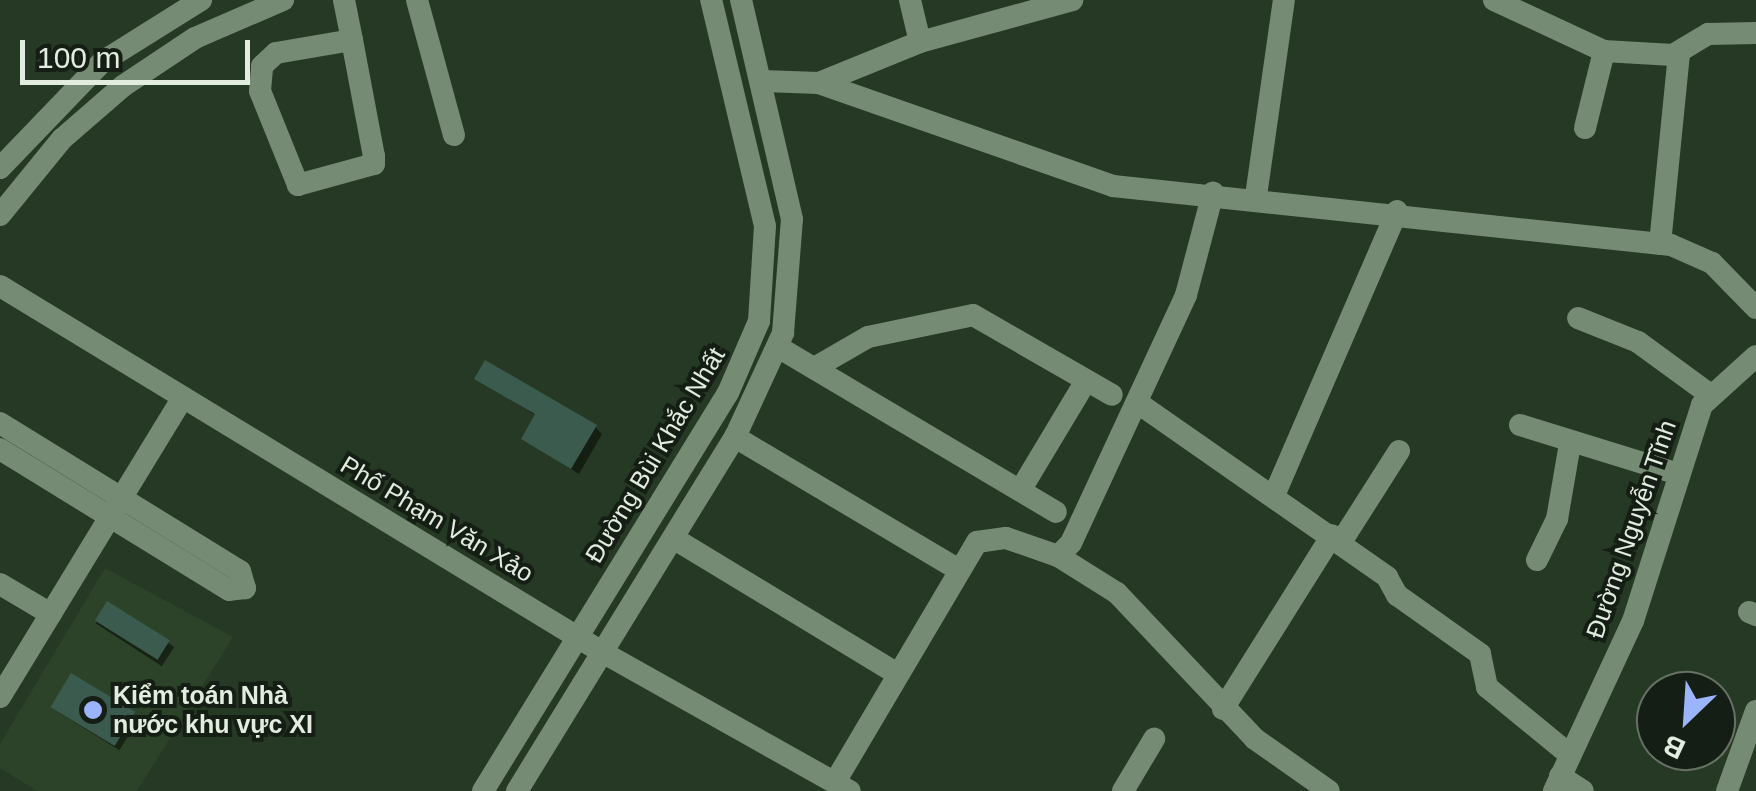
<!DOCTYPE html>
<html>
<head>
<meta charset="utf-8">
<style>
  body { margin:0 }
  #map { position:relative; width:1756px; height:791px; overflow:hidden; background:#263924; font-family:Arial,sans-serif }
  div>[style] { position:absolute }
  .built>* { inset:0; background:#2c4329 }
  .shadow>* { inset:0; background:#0007; transform-origin:0 0 }
  .building>* { inset:0; background:#3a5b4d; transform-origin:0 0 }
  .minor>* { height:22px; margin:-11px; padding:0 11px; transform-origin:11px; border-radius:11px; background:#768b73 }
  .dots>* { width:28px; height:28px; translate:-50% -50%; box-sizing:border-box; border:5px solid #151e14; border-radius:50% }
  span { translate:-50% -50%; white-space:nowrap; text-align:center; line-height:1.15; -webkit-text-stroke:8px #151e14; paint-order:stroke }
  .street-label { font-size:25px; color:#e2ede0 }
  .poi-label { font-size:25px; color:#e2ede0; font-weight:700 }
  .left { translate:0 -50%; text-align:left }
  .north { position:absolute; left:1636px; top:671px; width:100px; height:100px; box-sizing:border-box; background:#151e14; border:2px solid #677166; border-radius:50%; rotate:205deg; font-size:28px; font-weight:700; line-height:40px; text-align:center; color:#e2ede0 }
  .north::after { content:''; display:block; margin:auto; width:35px; height:45px; background:#9bb5fd; clip-path:polygon(50% 0,100% 100%,50% 72%,0 100%) }
  .scale { position:absolute; left:20px; top:40px; width:230px; height:45px; box-sizing:border-box; border:5px solid #e2ede0; border-top:0; padding-left:12px; font-size:30px; line-height:35px; white-space:nowrap; color:#e2ede0; -webkit-text-stroke:8px #151e14; paint-order:stroke }
</style>
</head>
<body>
<div id="map">
  <div class="built">
    <div style="clip-path:polygon(105px 568px,233px 637px,137px 791px,37px 791px,0 768px,0 744px)"></div>
  </div>
  <div class="shadow">
    <div style="clip-path:polygon(477px 378px,595px 427px,602px 434px,579px 474px,524px 439px,537px 416px)"></div>
    <div style="left:108px;top:604px;width:79px;height:23px;rotate:33deg"></div>
    <div style="left:72px;top:677px;width:79px;height:37px;rotate:32deg"></div>
  </div>
  <div class="building">
    <div style="clip-path:polygon(485px 360px,597px 425px,571px 469px,521px 439px,535px 414px,474px 379px)"></div>
    <div style="left:107px;top:601px;width:74px;height:23px;rotate:32deg"></div>
    <div style="left:71px;top:673px;width:75px;height:40px;rotate:31deg"></div>
  </div>
  <div class="minor">
    <div style="left:344px;top:0;width:41px;rotate:78.7deg"></div>
    <div style="left:352px;top:40px;width:118px;rotate:79.3deg"></div>
    <div style="left:374px;top:156px;width:8px;rotate:90deg"></div>
    <div style="left:374px;top:164px;width:79px;rotate:164.6deg"></div>
    <div style="left:298px;top:185px;width:101px;rotate:-112deg"></div>
    <div style="left:260px;top:91px;width:25px;rotate:-85deg"></div>
    <div style="left:262px;top:66px;width:19px;rotate:-43deg"></div>
    <div style="left:276px;top:53px;width:77px;rotate:-9.7deg"></div>
    <div style="left:417px;top:0;width:140px;rotate:74.7deg"></div>
    <div style="left:910px;top:0;width:43px;rotate:76.6deg"></div>
    <div style="left:1494px;top:0;width:121px;rotate:24.9deg"></div>
    <div style="left:1604px;top:51px;width:69px;rotate:3.3deg"></div>
    <div style="left:1673px;top:55px;width:41px;rotate:-31deg"></div>
    <div style="left:1708px;top:34px;width:48px;rotate:-1.2deg"></div>
    <div style="left:761px;top:81px;width:58px;rotate:2deg"></div>
    <div style="left:819px;top:83px;width:312px;rotate:19.3deg"></div>
    <div style="left:1113px;top:186px;width:561px;rotate:6.04deg"></div>
    <div style="left:1671px;top:245px;width:45px;rotate:23.7deg"></div>
    <div style="left:1712px;top:263px;width:63px;rotate:45.6deg"></div>
    <div style="left:819px;top:83px;width:109px;rotate:-22.1deg"></div>
    <div style="left:920px;top:42px;width:158px;rotate:-15.4deg"></div>
    <div style="left:1585px;top:128px;width:79px;rotate:-76.1deg"></div>
    <div style="left:0;top:168px;width:147px;rotate:-46.1deg"></div>
    <div style="left:102px;top:62px;width:117px;rotate:-32.1deg"></div>
    <div style="left:1256px;top:196px;width:198px;rotate:-81.9deg"></div>
    <div style="left:0;top:215px;width:98px;rotate:-50.8deg"></div>
    <div style="left:62px;top:139px;width:81px;rotate:-41deg"></div>
    <div style="left:123px;top:86px;width:87px;rotate:-33.7deg"></div>
    <div style="left:195px;top:38px;width:96px;rotate:-23.4deg"></div>
    <div style="left:1660px;top:244px;width:192px;rotate:-84.3deg"></div>
    <div style="left:0;top:286px;width:705px;rotate:31.3deg"></div>
    <div style="left:602px;top:652px;width:284px;rotate:29.3deg"></div>
    <div style="left:1578px;top:318px;width:65px;rotate:21.8deg"></div>
    <div style="left:1638px;top:342px;width:88px;rotate:36.2deg"></div>
    <div style="left:778px;top:347px;width:323px;rotate:30.7deg"></div>
    <div style="left:816px;top:367px;width:60px;rotate:-30deg"></div>
    <div style="left:868px;top:337px;width:107px;rotate:-11.8deg"></div>
    <div style="left:973px;top:315px;width:160px;rotate:29.9deg"></div>
    <div style="left:1138px;top:403px;width:304px;rotate:34.9deg"></div>
    <div style="left:1387px;top:577px;width:21px;rotate:61deg"></div>
    <div style="left:1397px;top:595px;width:102px;rotate:35.4deg"></div>
    <div style="left:1480px;top:654px;width:34px;rotate:78deg"></div>
    <div style="left:1487px;top:687px;width:106px;rotate:39.3deg"></div>
    <div style="left:0;top:423px;width:282px;rotate:31.7deg"></div>
    <div style="left:240px;top:571px;width:18px;rotate:74deg"></div>
    <div style="left:245px;top:588px;width:16px;rotate:173deg"></div>
    <div style="left:229px;top:590px;width:269px;rotate:-148.4deg"></div>
    <div style="left:1520px;top:425px;width:165px;rotate:17.2deg"></div>
    <div style="left:735px;top:437px;width:261px;rotate:30.7deg"></div>
    <div style="left:1021px;top:489px;width:126px;rotate:-59deg"></div>
    <div style="left:1276px;top:491px;width:305px;rotate:-66.6deg"></div>
    <div style="left:673px;top:538px;width:263px;rotate:31.2deg"></div>
    <div style="left:1341px;top:542px;width:108px;rotate:-57.5deg"></div>
    <div style="left:1058px;top:556px;width:70px;rotate:32.1deg"></div>
    <div style="left:1117px;top:593px;width:201px;rotate:46.6deg"></div>
    <div style="left:1255px;top:739px;width:90px;rotate:35.1deg"></div>
    <div style="left:1537px;top:560px;width:46px;rotate:-64deg"></div>
    <div style="left:1557px;top:519px;width:76px;rotate:-80.2deg"></div>
    <div style="left:0;top:584px;width:59px;rotate:30.5deg"></div>
    <div style="left:1749px;top:612px;width:8px;rotate:23deg"></div>
    <div style="left:0;top:697px;width:351px;rotate:-58.6deg"></div>
    <div style="left:1223px;top:709px;width:205px;rotate:-57.9deg"></div>
    <div style="left:1560px;top:776px;width:27px;rotate:33deg"></div>
    <div style="left:835px;top:782px;width:279px;rotate:-59.4deg"></div>
    <div style="left:977px;top:542px;width:29px;rotate:-8deg"></div>
    <div style="left:1006px;top:538px;width:55px;rotate:19.1deg"></div>
    <div style="left:1058px;top:556px;width:18px;rotate:-45deg"></div>
    <div style="left:1071px;top:543px;width:273px;rotate:-65.1deg"></div>
    <div style="left:1186px;top:295px;width:106px;rotate:-75.2deg"></div>
    <div style="left:483px;top:791px;width:467px;rotate:-58.4deg"></div>
    <div style="left:728px;top:393px;width:78px;rotate:-66.7deg"></div>
    <div style="left:759px;top:321px;width:95px;rotate:-86.4deg"></div>
    <div style="left:765px;top:226px;width:232px;rotate:-103.4deg"></div>
    <div style="left:517px;top:791px;width:416px;rotate:-58.4deg"></div>
    <div style="left:735px;top:437px;width:115px;rotate:-65.2deg"></div>
    <div style="left:783px;top:333px;width:114px;rotate:-85.5deg"></div>
    <div style="left:792px;top:219px;width:225px;rotate:-103.1deg"></div>
    <div style="left:1123px;top:791px;width:61px;rotate:-59.2deg"></div>
    <div style="left:1554px;top:791px;width:187px;rotate:-65.1deg"></div>
    <div style="left:1633px;top:621px;width:227px;rotate:-72.3deg"></div>
    <div style="left:1702px;top:405px;width:73px;rotate:-42.2deg"></div>
    <div style="left:1727px;top:791px;width:85px;rotate:-70.1deg"></div>
  </div>
  <div class="dots">
    <div style="left:93px;top:710px;background:#9bb5fd"></div>
  </div>
  <div class="street-label">
    <span style="left:655px;top:455px;rotate:-59deg">Đường Bùi Khắc Nhất</span>
    <span style="left:437px;top:519px;rotate:31deg">Phố Phạm Văn Xảo</span>
    <span style="left:1631px;top:529px;rotate:-71deg">Đường Nguyễn Tĩnh</span>
  </div>
  <div class="poi-label">
    <span class="left" style="left:113px;top:710px">Kiểm toán Nhà<br>nước khu vực XI</span>
  </div>
  <div class="north">B</div>
  <div class="scale">100 m</div>
</div>
</body>
</html>
